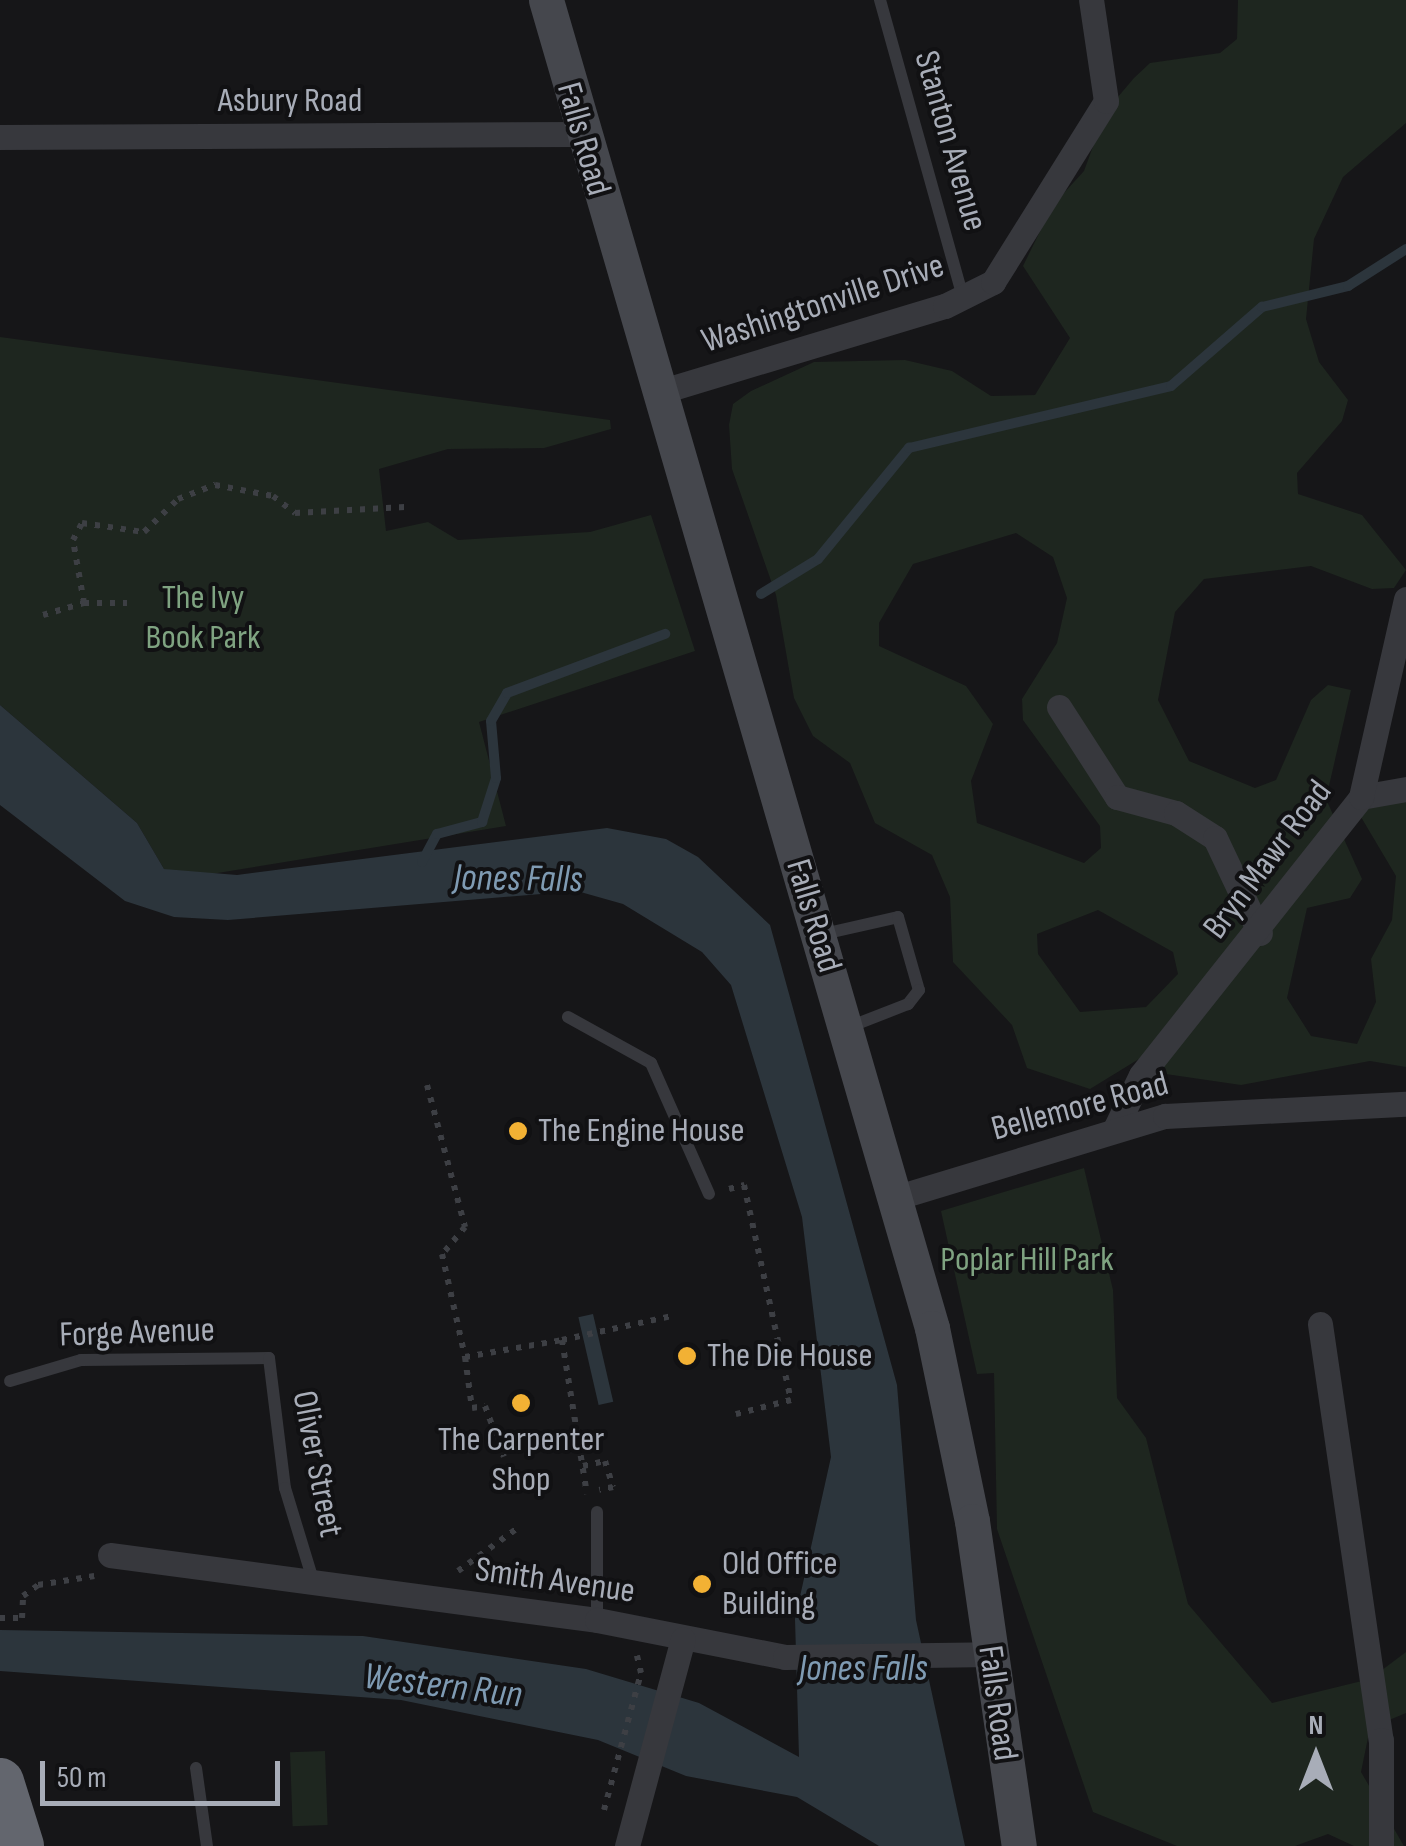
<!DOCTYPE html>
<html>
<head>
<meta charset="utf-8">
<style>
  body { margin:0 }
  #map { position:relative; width:1406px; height:1846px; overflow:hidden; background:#161618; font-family:"Sofia Sans Condensed",sans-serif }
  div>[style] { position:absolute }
  .green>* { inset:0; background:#1e261f; transform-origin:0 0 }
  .water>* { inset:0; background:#2c353c; transform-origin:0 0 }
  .stream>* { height:10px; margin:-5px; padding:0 5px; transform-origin:5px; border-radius:5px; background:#2c353c }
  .path>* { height:6px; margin-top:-3px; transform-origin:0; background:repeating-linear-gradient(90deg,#3d3f44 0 5px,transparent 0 13px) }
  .lane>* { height:12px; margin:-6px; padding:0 6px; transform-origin:6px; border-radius:6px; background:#37383d }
  .street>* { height:25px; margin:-12.5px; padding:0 12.5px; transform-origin:12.5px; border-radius:12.5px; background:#37383d }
  .secondary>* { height:35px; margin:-17.5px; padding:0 17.5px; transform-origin:17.5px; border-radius:17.5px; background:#45474d }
  .highway>* { height:48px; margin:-24px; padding:0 24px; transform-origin:24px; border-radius:24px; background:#63666e }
  .dots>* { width:28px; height:28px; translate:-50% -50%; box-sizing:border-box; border:5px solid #111113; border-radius:50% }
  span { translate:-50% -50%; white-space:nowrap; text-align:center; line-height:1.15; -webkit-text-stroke:8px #111113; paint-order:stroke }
  .street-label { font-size:35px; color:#a8adb8 }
  .park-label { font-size:35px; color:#7fa381 }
  .poi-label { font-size:35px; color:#a8adb8 }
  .left { translate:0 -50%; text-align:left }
  .water-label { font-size:38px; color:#7f9bb3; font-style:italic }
  .north { position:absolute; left:1266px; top:1706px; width:100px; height:100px; -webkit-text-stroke:8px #111113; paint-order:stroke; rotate:0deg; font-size:28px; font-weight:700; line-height:40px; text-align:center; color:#a8adb8 }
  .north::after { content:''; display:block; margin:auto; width:35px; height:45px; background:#a8adb8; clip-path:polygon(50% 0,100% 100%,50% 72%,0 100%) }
  .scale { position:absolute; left:40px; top:1761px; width:240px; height:45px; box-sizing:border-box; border:5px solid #a8adb8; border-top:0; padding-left:12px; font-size:30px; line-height:35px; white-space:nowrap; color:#a8adb8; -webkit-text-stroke:8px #111113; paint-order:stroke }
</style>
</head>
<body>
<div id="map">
  <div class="green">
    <div style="clip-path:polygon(evenodd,1238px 0,1406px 0,1406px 123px,1343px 177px,1314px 239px,1306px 319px,1319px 362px,1348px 400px,1342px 421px,1297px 473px,1298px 494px,1362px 515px,1406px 570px,1394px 588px,1372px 589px,1311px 566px,1204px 579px,1175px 612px,1158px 700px,1189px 761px,1255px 788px,1276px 780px,1311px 700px,1328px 685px,1351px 690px,1326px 799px,1362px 879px,1350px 898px,1307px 908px,1287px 998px,1311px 1036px,1357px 1044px,1376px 1002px,1371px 959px,1392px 920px,1396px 876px,1361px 817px,1374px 799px,1406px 787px,1406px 1067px,1370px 1061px,1241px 1085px,1152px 1072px,1147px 1054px,1090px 1089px,1027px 1068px,1012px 1025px,953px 962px,950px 897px,932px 855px,875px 823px,850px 763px,813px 736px,794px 698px,776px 595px,732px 469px,729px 425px,733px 404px,751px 391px,814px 362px,905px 360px,952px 371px,991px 396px,1035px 395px,1070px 338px,1023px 266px,1053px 205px,1084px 171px,1106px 111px,1134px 78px,1150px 63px,1220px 53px,1237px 39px,1238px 0,1016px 533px,1053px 557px,1067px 598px,1057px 643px,1022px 699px,1023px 720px,1100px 826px,1101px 848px,1084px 863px,977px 823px,971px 781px,993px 724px,966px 686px,879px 646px,879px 623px,913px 564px,1016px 533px,1238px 0,1098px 910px,1173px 952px,1178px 974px,1146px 1007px,1080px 1012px,1038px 954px,1037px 934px,1098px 910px)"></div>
    <div style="clip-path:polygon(0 337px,610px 420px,611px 429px,544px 448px,448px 449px,379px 469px,386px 531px,428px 522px,458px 540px,590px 532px,651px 515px,695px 651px,479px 722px,506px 826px,193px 877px,164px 869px,137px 823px,0 705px)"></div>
    <div style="clip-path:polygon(1084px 1168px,1113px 1290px,1117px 1398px,1146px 1438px,1188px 1604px,1272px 1703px,1370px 1679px,1406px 1652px,1406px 1713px,1370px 1728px,1361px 1772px,1404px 1846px,1354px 1846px,1328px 1834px,1295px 1846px,1177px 1846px,1093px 1812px,997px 1529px,994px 1373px,977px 1374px,941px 1211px)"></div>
    <div style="left:325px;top:1751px;width:74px;height:35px;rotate:88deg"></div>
  </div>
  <div class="water">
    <div style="clip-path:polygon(0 705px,137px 823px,164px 869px,237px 875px,607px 828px,666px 839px,698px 857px,770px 925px,897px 1385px,916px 1620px,965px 1846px,879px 1846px,797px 1797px,686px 1776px,598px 1740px,401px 1700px,0 1671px,0 1630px,363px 1636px,586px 1669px,699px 1703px,799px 1757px,795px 1619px,831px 1457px,802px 1217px,731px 985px,702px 952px,623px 904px,577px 891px,228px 920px,174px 917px,125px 901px,0 805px)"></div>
    <div style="left:593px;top:1314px;width:90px;height:15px;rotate:77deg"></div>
  </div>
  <div class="stream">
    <div style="left:761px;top:594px;width:67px;rotate:-31.6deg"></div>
    <div style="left:818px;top:559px;width:144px;rotate:-50.7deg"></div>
    <div style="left:909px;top:448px;width:269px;rotate:-13.3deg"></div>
    <div style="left:1171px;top:386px;width:121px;rotate:-41deg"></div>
    <div style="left:1262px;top:307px;width:89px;rotate:-13.7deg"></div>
    <div style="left:1348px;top:286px;width:69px;rotate:-32.5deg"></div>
    <div style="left:422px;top:862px;width:32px;rotate:-62deg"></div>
    <div style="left:437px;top:834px;width:47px;rotate:-14.9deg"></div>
    <div style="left:482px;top:822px;width:46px;rotate:-72.3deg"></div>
    <div style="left:496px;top:778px;width:57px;rotate:-95deg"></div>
    <div style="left:491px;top:721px;width:32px;rotate:-60deg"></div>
    <div style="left:507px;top:693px;width:169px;rotate:-20.5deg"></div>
  </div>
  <div class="path">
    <div style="left:84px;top:603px;width:43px"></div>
    <div style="left:43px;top:615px;width:43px;rotate:-16.3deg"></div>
    <div style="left:84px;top:603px;width:64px;rotate:-99.9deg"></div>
    <div style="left:73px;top:540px;width:19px;rotate:-62deg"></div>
    <div style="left:82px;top:523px;width:63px;rotate:8.3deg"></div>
    <div style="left:144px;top:532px;width:47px;rotate:-44.1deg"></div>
    <div style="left:178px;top:499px;width:40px;rotate:-21deg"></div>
    <div style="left:215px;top:485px;width:59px;rotate:10.7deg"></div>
    <div style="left:273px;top:496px;width:28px;rotate:38deg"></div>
    <div style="left:295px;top:513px;width:110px;rotate:-3.1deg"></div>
    <div style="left:427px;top:1085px;width:147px;rotate:75deg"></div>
    <div style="left:465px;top:1227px;width:35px;rotate:130deg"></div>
    <div style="left:442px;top:1254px;width:106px;rotate:77.4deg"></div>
    <div style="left:465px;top:1357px;width:98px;rotate:-9.9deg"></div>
    <div style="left:562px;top:1340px;width:156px;rotate:80.8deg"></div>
    <div style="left:729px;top:1189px;width:16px;rotate:-15deg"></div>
    <div style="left:744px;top:1185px;width:220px;rotate:77.7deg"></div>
    <div style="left:791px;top:1400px;width:57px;rotate:165.7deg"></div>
    <div style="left:562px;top:1340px;width:113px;rotate:-12.3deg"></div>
    <div style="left:465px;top:1357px;width:51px;rotate:82.2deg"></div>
    <div style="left:472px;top:1408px;width:13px;rotate:-9deg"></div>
    <div style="left:485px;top:1406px;width:54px;rotate:69.6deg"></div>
    <div style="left:583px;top:1466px;width:23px;rotate:-13deg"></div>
    <div style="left:605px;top:1461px;width:27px;rotate:73deg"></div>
    <div style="left:613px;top:1487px;width:14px;rotate:168deg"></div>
    <div style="left:458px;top:1571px;width:75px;rotate:-35.8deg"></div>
    <div style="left:0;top:1618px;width:22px"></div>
    <div style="left:22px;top:1618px;width:22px;rotate:-87deg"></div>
    <div style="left:23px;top:1596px;width:19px;rotate:-36deg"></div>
    <div style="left:38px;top:1585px;width:57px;rotate:-9.1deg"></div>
    <div style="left:604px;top:1810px;width:142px;rotate:-74.9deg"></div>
    <div style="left:641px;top:1673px;width:18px;rotate:-103deg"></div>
  </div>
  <div class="lane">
    <div style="left:880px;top:0;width:309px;rotate:74.4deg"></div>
    <div style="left:819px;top:935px;width:81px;rotate:-12.8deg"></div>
    <div style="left:898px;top:917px;width:76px;rotate:74deg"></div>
    <div style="left:919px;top:990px;width:18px;rotate:128deg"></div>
    <div style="left:908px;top:1004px;width:63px;rotate:158.7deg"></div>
    <div style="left:568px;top:1017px;width:95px;rotate:29deg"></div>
    <div style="left:651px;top:1063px;width:143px;rotate:66.1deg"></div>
    <div style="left:10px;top:1381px;width:74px;rotate:-16.5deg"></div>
    <div style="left:81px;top:1360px;width:188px;rotate:-0.6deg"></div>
    <div style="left:269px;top:1358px;width:131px;rotate:83deg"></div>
    <div style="left:285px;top:1488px;width:96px;rotate:73.1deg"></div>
    <div style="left:597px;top:1512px;width:108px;rotate:90deg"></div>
    <div style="left:196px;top:1768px;width:79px;rotate:82deg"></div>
  </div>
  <div class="street">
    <div style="left:0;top:137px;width:580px;rotate:-0.3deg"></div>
    <div style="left:656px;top:393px;width:302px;rotate:-16.8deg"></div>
    <div style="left:945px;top:306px;width:54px;rotate:-26.6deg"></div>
    <div style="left:993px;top:282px;width:213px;rotate:-58deg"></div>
    <div style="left:1106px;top:101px;width:102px;rotate:-98.4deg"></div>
    <div style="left:1059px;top:707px;width:107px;rotate:57.2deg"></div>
    <div style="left:1117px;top:797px;width:61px;rotate:15.2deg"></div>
    <div style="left:1176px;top:813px;width:46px;rotate:32.7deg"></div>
    <div style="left:1215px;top:838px;width:105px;rotate:64.7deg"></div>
    <div style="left:1361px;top:797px;width:46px;rotate:-10.1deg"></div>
    <div style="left:1115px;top:1129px;width:60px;rotate:-64.3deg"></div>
    <div style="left:1141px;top:1075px;width:355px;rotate:-51.6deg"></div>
    <div style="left:1361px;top:797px;width:203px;rotate:-77.2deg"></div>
    <div style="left:898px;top:1197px;width:279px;rotate:-16.9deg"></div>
    <div style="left:1165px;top:1116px;width:241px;rotate:-2.9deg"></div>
    <div style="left:1320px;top:1324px;width:420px;rotate:81.7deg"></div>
    <div style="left:1381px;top:1740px;width:106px;rotate:90deg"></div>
    <div style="left:110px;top:1555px;width:491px;rotate:7.6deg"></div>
    <div style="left:597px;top:1620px;width:192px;rotate:11.1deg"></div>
    <div style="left:785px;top:1657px;width:206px;rotate:-0.8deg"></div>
    <div style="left:627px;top:1846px;width:214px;rotate:-74.9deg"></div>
  </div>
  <div class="secondary">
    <div style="left:546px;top:0;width:1383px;rotate:73.79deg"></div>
    <div style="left:932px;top:1328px;width:197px;rotate:78.3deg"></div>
    <div style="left:972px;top:1521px;width:328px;rotate:81.8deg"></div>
  </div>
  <div class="highway">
    <div style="left:0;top:1782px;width:67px;rotate:72.6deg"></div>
  </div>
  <div class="dots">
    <div style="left:518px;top:1131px;background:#f2b134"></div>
    <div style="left:687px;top:1356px;background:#f2b134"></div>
    <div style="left:521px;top:1403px;background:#f2b134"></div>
    <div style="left:702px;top:1584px;background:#f2b134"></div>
  </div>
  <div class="street-label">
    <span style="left:290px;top:101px">Asbury Road</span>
    <span style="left:583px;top:139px;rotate:74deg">Falls Road</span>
    <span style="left:950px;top:141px;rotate:74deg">Stanton Avenue</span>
    <span style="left:823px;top:304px;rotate:-18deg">Washingtonville Drive</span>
    <span style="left:1268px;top:860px;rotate:-53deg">Bryn Mawr Road</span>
    <span style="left:813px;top:916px;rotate:73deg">Falls Road</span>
    <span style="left:1080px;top:1107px;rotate:-15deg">Bellemore Road</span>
    <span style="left:137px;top:1333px;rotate:-2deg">Forge Avenue</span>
    <span style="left:317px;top:1464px;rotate:79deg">Oliver Street</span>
    <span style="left:555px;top:1581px;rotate:8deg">Smith Avenue</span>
    <span style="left:997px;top:1703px;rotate:82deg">Falls Road</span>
  </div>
  <div class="park-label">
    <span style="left:203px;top:618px">The Ivy<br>Book Park</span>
    <span style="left:1027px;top:1260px">Poplar Hill Park</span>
  </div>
  <div class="poi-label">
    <span class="left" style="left:538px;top:1131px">The Engine House</span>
    <span class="left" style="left:707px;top:1356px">The Die House</span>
    <span style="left:521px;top:1460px">The Carpenter<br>Shop</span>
    <span class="left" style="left:722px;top:1584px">Old Office<br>Building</span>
  </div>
  <div class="water-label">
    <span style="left:518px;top:879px;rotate:1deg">Jones Falls</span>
    <span style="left:863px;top:1669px">Jones Falls</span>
    <span style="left:443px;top:1686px;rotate:7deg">Western Run</span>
  </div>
  <div class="north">N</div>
  <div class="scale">50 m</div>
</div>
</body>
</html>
